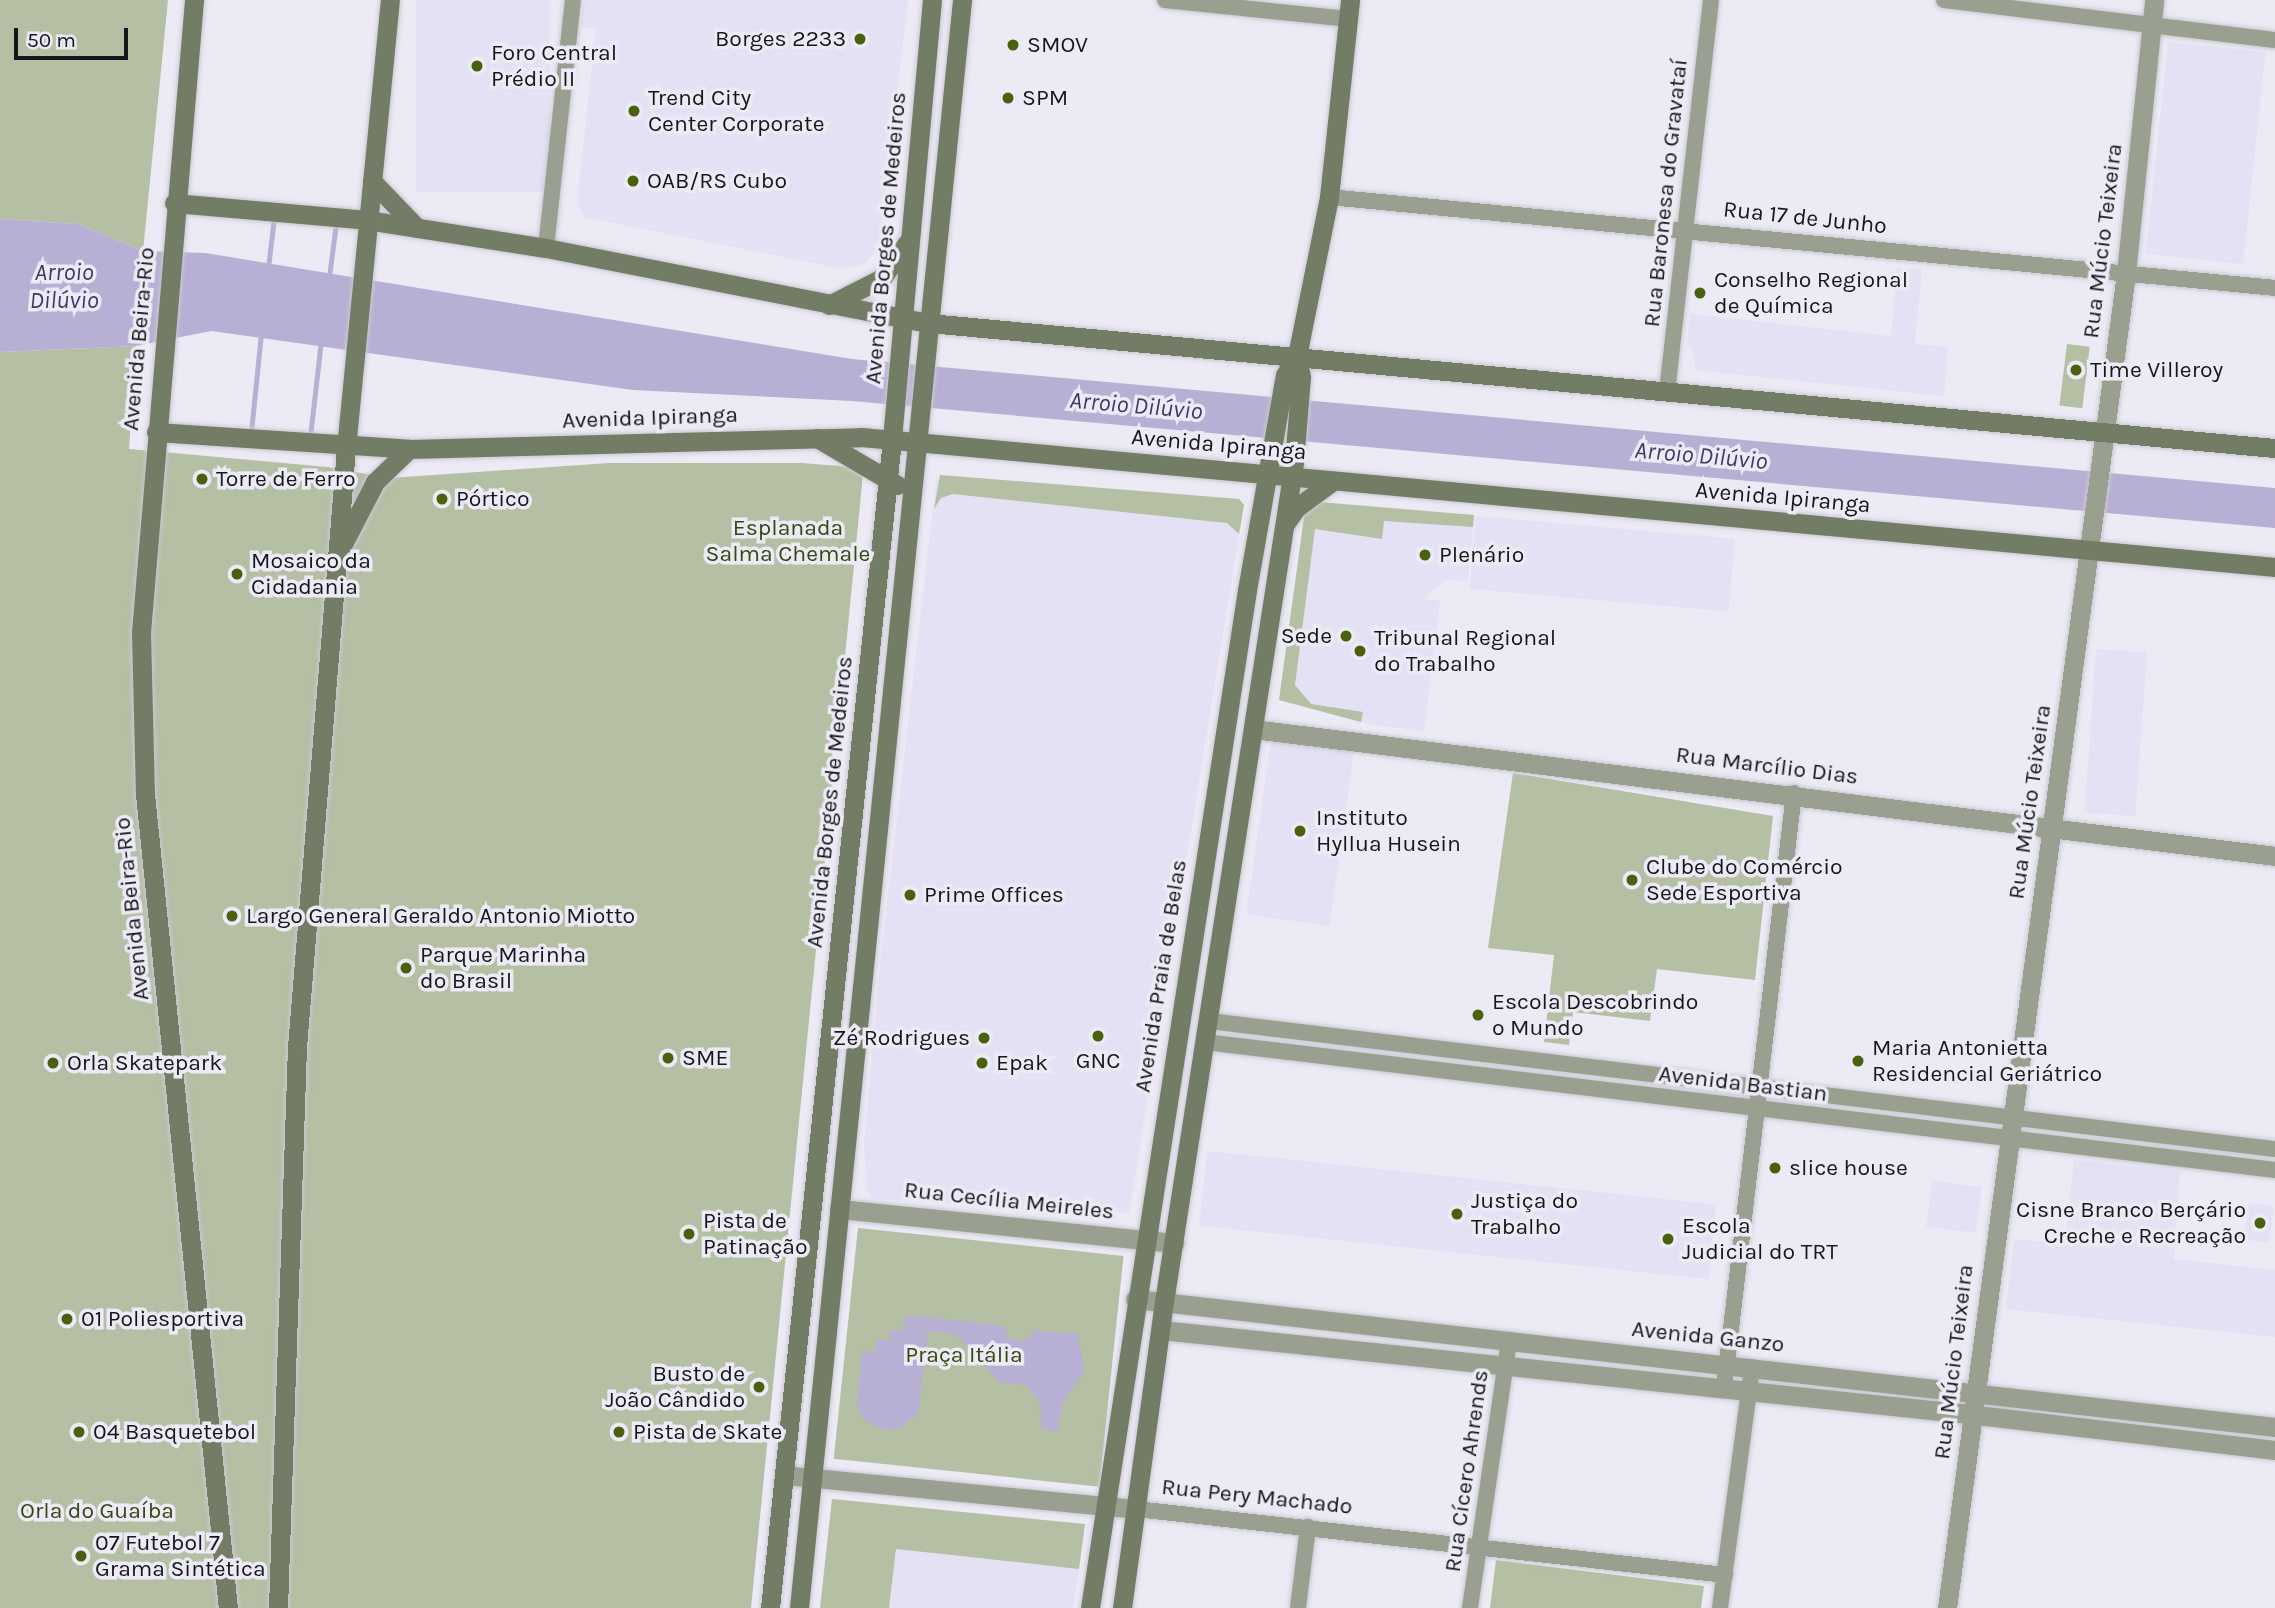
<!DOCTYPE html>
<html>
<head>
<meta charset="utf-8">
<style>
  body { margin:0 }
  #map { position:relative; width:2275px; height:1608px; overflow:hidden; background:#eceaf5; font-family:Karla,sans-serif }
  div>[style] { position:absolute }
  .built>* { inset:0; background:#e5e1f4; transform-origin:0 0 }
  .green>* { inset:0; background:#b4bfa4; transform-origin:0 0 }
  .water>* { inset:0; background:#b7afd4 }
  .stream>* { height:4.5px; margin:-2.25px; padding:0 2.25px; transform-origin:2.25px; border-radius:2.25px; background:#b7afd4 }
  .roads { filter:drop-shadow(0 0 2px #cac8d2) drop-shadow(0 0 2px #cac8d2) }
  .minor>* { height:16px; margin:-8px; padding:0 8px; transform-origin:8px; border-radius:8px; background:#9aa090 }
  .tertiary>* { height:19px; margin:-9.5px; padding:0 9.5px; transform-origin:9.5px; border-radius:9.5px; background:#9aa090 }
  .secondary>* { height:19px; margin:-9.5px; padding:0 9.5px; transform-origin:9.5px; border-radius:9.5px; background:#737c65 }
  .dots>* { width:19px; height:19px; translate:-50% -50%; box-sizing:border-box; border:4px solid #eceaf5; border-radius:50% }
  span { translate:-50% -50%; white-space:nowrap; text-align:center; line-height:1.15; -webkit-text-stroke:7px #eceaf5; paint-order:stroke }
  .poi-label { font-size:23px; color:#17161a }
  .right { translate:-100% -50%; text-align:right }
  .left { translate:0 -50%; text-align:left }
  .street-label { font-size:23px; color:#17161a }
  .park-label { font-size:23px; color:#36480e }
  .water-label { font-size:24px; color:#443667; font-style:italic }
  .scale { position:absolute; left:14px; top:28px; width:114px; height:32px; box-sizing:border-box; border:4px solid #17161a; border-top:0; padding-left:9px; font-size:21px; line-height:24px; white-space:nowrap; color:#17161a; -webkit-text-stroke:5px #eceaf5; paint-order:stroke }
</style>
</head>
<body>
<div id="map">
  <div class="built">
    <div style="left:416px;top:0;width:134px;height:192px"></div>
    <div style="clip-path:polygon(584px 0,908px 0,879px 244px,874px 254px,866px 263px,844px 269px,584px 217px,577px 203px,596px 29px,581px 27px)"></div>
    <div style="left:2168px;top:42px;width:98px;height:213px;rotate:6deg"></div>
    <div style="clip-path:polygon(1897px 268px,1922px 269px,1915px 344px,1948px 347px,1944px 396px,1695px 370px,1694px 352px,1687px 344px,1690px 314px,1891px 336px)"></div>
    <div style="clip-path:polygon(940px 475px,1239px 499px,1244px 505px,1129px 1213px,873px 1199px,867px 1191px,864px 1145px,880px 966px,936px 481px)"></div>
    <div style="clip-path:polygon(1305px 510px,1474px 515px,1468px 582px,1447px 579px,1424px 599px,1440px 601px,1424px 731px,1372px 725px,1279px 700px)"></div>
    <div style="left:1476px;top:516px;width:260px;height:73px;rotate:5deg"></div>
    <div style="left:2096px;top:649px;width:51px;height:164px;rotate:4deg"></div>
    <div style="left:1271px;top:739px;width:84px;height:177px;rotate:8deg"></div>
    <div style="left:1207px;top:1151px;width:512px;height:75px;rotate:6deg"></div>
    <div style="clip-path:polygon(2074px 1160px,2180px 1171px,2174px 1259px,2275px 1270px,2275px 1337px,2006px 1309px,2014px 1239px,2065px 1244px)"></div>
    <div style="left:1932px;top:1181px;width:50px;height:46px;rotate:7deg"></div>
    <div style="left:2249px;top:1203px;width:25px;height:37px;rotate:7deg"></div>
    <div style="clip-path:polygon(896px 1549px,1079px 1569px,1073px 1608px,889px 1608px)"></div>
  </div>
  <div class="green">
    <div style="clip-path:polygon(0 0,168px 0,143px 251px,78px 224px,0 219px)"></div>
    <div style="left:2067px;top:344px;width:23px;height:62px;rotate:7deg"></div>
    <div style="clip-path:polygon(136px 346px,129px 449px,327px 467px,389px 478px,609px 463px,802px 463px,852px 467px,863px 474px,751px 1608px,0 1608px,0 352px)"></div>
    <div style="clip-path:polygon(940px 475px,1239px 499px,1244px 505px,1239px 534px,1227px 523px,953px 494px,941px 498px,934px 509px)"></div>
    <div style="clip-path:polygon(1320px 502px,1474px 515px,1473px 527px,1384px 521px,1382px 539px,1315px 529px,1295px 685px,1311px 704px,1363px 712px,1361px 722px,1279px 700px,1305px 510px)"></div>
    <div style="clip-path:polygon(1513px 773px,1773px 816px,1755px 980px,1657px 969px,1650px 1021px,1573px 1012px,1569px 1045px,1544px 1042px,1554px 955px,1488px 948px)"></div>
    <div style="left:858px;top:1228px;width:267px;height:232px;rotate:6deg"></div>
    <div style="clip-path:polygon(832px 1499px,1085px 1524px,1079px 1569px,896px 1549px,889px 1608px,820px 1608px)"></div>
    <div style="clip-path:polygon(1496px 1560px,1704px 1586px,1701px 1608px,1490px 1608px)"></div>
  </div>
  <div class="water">
    <div style="clip-path:polygon(0 219px,78px 224px,143px 251px,205px 253px,852px 359px,2275px 488px,2275px 528px,852px 401px,633px 390px,211px 331px,136px 346px,0 352px)"></div>
    <div style="clip-path:polygon(906px 1315px,1005px 1326px,1008px 1337px,1019px 1342px,1031px 1337px,1033px 1330px,1078px 1334px,1084px 1372px,1063px 1401px,1057px 1431px,1042px 1429px,1039px 1400px,1026px 1385px,999px 1382px,956px 1334px,928px 1331px,918px 1413px,898px 1429px,886px 1430px,865px 1421px,857px 1407px,862px 1351px,875px 1353px,877px 1340px,889px 1340px,890px 1330px,903px 1330px)"></div>
  </div>
  <div class="stream">
    <div style="left:268px;top:268px;width:50px;rotate:-83.2deg"></div>
    <div style="left:329px;top:277px;width:54px;rotate:-82.6deg"></div>
    <div style="left:251px;top:432px;width:100px;rotate:-84.2deg"></div>
    <div style="left:310px;top:437px;width:97px;rotate:-83.5deg"></div>
  </div>
  <div class="roads">
    <div class="minor">
      <div style="left:1165px;top:0;width:185px;rotate:5.9deg"></div>
      <div style="left:1944px;top:0;width:333px;rotate:6.9deg"></div>
      <div style="left:1329px;top:197px;width:950px;rotate:5.49deg"></div>
      <div style="left:546px;top:248px;width:249px;rotate:-83.8deg"></div>
      <div style="left:1667px;top:392px;width:394px;rotate:-83.6deg"></div>
      <div style="left:1209px;top:1021px;width:1074px;rotate:6.85deg"></div>
      <div style="left:1205px;top:1042px;width:1078px;rotate:6.82deg"></div>
      <div style="left:1724px;top:1388px;width:599px;rotate:-83.29deg"></div>
      <div style="left:1136px;top:1509px;width:593px;rotate:6.39deg"></div>
      <div style="left:1298px;top:1608px;width:82px;rotate:-83deg"></div>
      <div style="left:1470px;top:1608px;width:271px;rotate:-81.7deg"></div>
      <div style="left:1720px;top:1608px;width:243px;rotate:-82.4deg"></div>
    </div>
    <div class="tertiary">
      <div style="left:1253px;top:729px;width:1030px;rotate:7.08deg"></div>
      <div style="left:839px;top:1209px;width:337px;rotate:5.8deg"></div>
      <div style="left:1135px;top:1299px;width:1147px;rotate:6.41deg"></div>
      <div style="left:1161px;top:1330px;width:803px;rotate:5.93deg"></div>
      <div style="left:1960px;top:1413px;width:317px;rotate:6.7deg"></div>
      <div style="left:784px;top:1475px;width:354px;rotate:5.5deg"></div>
      <div style="left:1947px;top:1608px;width:1347px;rotate:-82.36deg"></div>
      <div style="left:2126px;top:273px;width:274px;rotate:-84.1deg"></div>
    </div>
    <div class="secondary">
      <div style="left:194px;top:0;width:634px;rotate:94.79deg"></div>
      <div style="left:141px;top:632px;width:162px;rotate:88.6deg"></div>
      <div style="left:145px;top:794px;width:818px;rotate:84.18deg"></div>
      <div style="left:372px;top:181px;width:65px;rotate:46.2deg"></div>
      <div style="left:174px;top:203px;width:194px;rotate:5deg"></div>
      <div style="left:367px;top:220px;width:181px;rotate:8.9deg"></div>
      <div style="left:546px;top:248px;width:390px;rotate:11.1deg"></div>
      <div style="left:929px;top:323px;width:1352px;rotate:5.31deg"></div>
      <div style="left:829px;top:305px;width:59px;rotate:-27deg"></div>
      <div style="left:882px;top:278px;width:43px;rotate:-54.5deg"></div>
      <div style="left:156px;top:432px;width:254px;rotate:3.8deg"></div>
      <div style="left:409px;top:449px;width:452px;rotate:-1.5deg"></div>
      <div style="left:861px;top:437px;width:1420px;rotate:5.25deg"></div>
      <div style="left:817px;top:438px;width:93px;rotate:30.4deg"></div>
      <div style="left:1285px;top:524px;width:19px;rotate:-55deg"></div>
      <div style="left:1296px;top:508px;width:46px;rotate:-36.1deg"></div>
      <div style="left:343px;top:544px;width:70px;rotate:-62.7deg"></div>
      <div style="left:375px;top:482px;width:47px;rotate:-44.1deg"></div>
      <div style="left:278px;top:1608px;width:561px;rotate:-88.06deg"></div>
      <div style="left:297px;top:1047px;width:601px;rotate:-85.32deg"></div>
      <div style="left:346px;top:448px;width:450px;rotate:-84.4deg"></div>
      <div style="left:770px;top:1608px;width:1175px;rotate:-84.04deg"></div>
      <div style="left:892px;top:439px;width:441px;rotate:-84.8deg"></div>
      <div style="left:799px;top:1608px;width:1616px;rotate:-84.21deg"></div>
      <div style="left:1090px;top:1608px;width:1030px;rotate:-81.23deg"></div>
      <div style="left:1247px;top:590px;width:218px;rotate:-80deg"></div>
      <div style="left:1285px;top:375px;width:22px;rotate:-58deg"></div>
      <div style="left:1297px;top:356px;width:162px;rotate:-78.6deg"></div>
      <div style="left:1329px;top:197px;width:198px;rotate:-83.9deg"></div>
      <div style="left:1122px;top:1608px;width:309px;rotate:-82.2deg"></div>
      <div style="left:1164px;top:1302px;width:850px;rotate:-81.2deg"></div>
      <div style="left:1294px;top:462px;width:85px;rotate:-85.3deg"></div>
      <div style="left:1301px;top:377px;width:21px;rotate:-101deg"></div>
    </div>
  </div>
  <div class="dots">
    <div style="left:860px;top:39px;background:#49610d"></div>
    <div style="left:1013px;top:45px;background:#49610d"></div>
    <div style="left:477px;top:66px;background:#49610d"></div>
    <div style="left:1008px;top:98px;background:#49610d"></div>
    <div style="left:634px;top:111px;background:#49610d"></div>
    <div style="left:633px;top:181px;background:#49610d"></div>
    <div style="left:1700px;top:293px;background:#49610d"></div>
    <div style="left:2076px;top:370px;background:#49610d"></div>
    <div style="left:202px;top:479px;background:#49610d"></div>
    <div style="left:442px;top:499px;background:#49610d"></div>
    <div style="left:1425px;top:555px;background:#49610d"></div>
    <div style="left:237px;top:574px;background:#49610d"></div>
    <div style="left:1346px;top:636px;background:#49610d"></div>
    <div style="left:1360px;top:651px;background:#49610d"></div>
    <div style="left:1300px;top:831px;background:#49610d"></div>
    <div style="left:1632px;top:880px;background:#49610d"></div>
    <div style="left:910px;top:895px;background:#49610d"></div>
    <div style="left:232px;top:916px;background:#49610d"></div>
    <div style="left:406px;top:968px;background:#49610d"></div>
    <div style="left:1478px;top:1015px;background:#49610d"></div>
    <div style="left:1098px;top:1036px;background:#49610d"></div>
    <div style="left:984px;top:1038px;background:#49610d"></div>
    <div style="left:668px;top:1058px;background:#49610d"></div>
    <div style="left:1858px;top:1061px;background:#49610d"></div>
    <div style="left:53px;top:1063px;background:#49610d"></div>
    <div style="left:982px;top:1063px;background:#49610d"></div>
    <div style="left:1775px;top:1168px;background:#49610d"></div>
    <div style="left:1457px;top:1214px;background:#49610d"></div>
    <div style="left:2260px;top:1223px;background:#49610d"></div>
    <div style="left:689px;top:1234px;background:#49610d"></div>
    <div style="left:1668px;top:1239px;background:#49610d"></div>
    <div style="left:67px;top:1319px;background:#49610d"></div>
    <div style="left:759px;top:1387px;background:#49610d"></div>
    <div style="left:79px;top:1432px;background:#49610d"></div>
    <div style="left:619px;top:1432px;background:#49610d"></div>
    <div style="left:81px;top:1556px;background:#49610d"></div>
  </div>
  <div class="poi-label">
    <span class="right" style="left:846px;top:39px">Borges 2233</span>
    <span class="left" style="left:1027px;top:45px">SMOV</span>
    <span class="left" style="left:491px;top:66px">Foro Central<br>Prédio II</span>
    <span class="left" style="left:648px;top:111px">Trend City<br>Center Corporate</span>
    <span class="left" style="left:1022px;top:98px">SPM</span>
    <span class="left" style="left:647px;top:181px">OAB/RS Cubo</span>
    <span class="left" style="left:1714px;top:293px">Conselho Regional<br>de Química</span>
    <span class="left" style="left:2090px;top:370px">Time Villeroy</span>
    <span class="left" style="left:216px;top:479px">Torre de Ferro</span>
    <span class="left" style="left:456px;top:499px">Pórtico</span>
    <span class="left" style="left:1439px;top:555px">Plenário</span>
    <span class="left" style="left:251px;top:574px">Mosaico da<br>Cidadania</span>
    <span class="right" style="left:1332px;top:636px">Sede</span>
    <span class="left" style="left:1374px;top:651px">Tribunal Regional<br>do Trabalho</span>
    <span class="left" style="left:1316px;top:831px">Instituto<br>Hyllua Husein</span>
    <span class="left" style="left:1646px;top:880px">Clube do Comércio<br>Sede Esportiva</span>
    <span class="left" style="left:924px;top:895px">Prime Offices</span>
    <span class="left" style="left:246px;top:916px">Largo General Geraldo Antonio Miotto</span>
    <span class="left" style="left:420px;top:968px">Parque Marinha<br>do Brasil</span>
    <span class="left" style="left:1492px;top:1015px">Escola Descobrindo<br>o Mundo</span>
    <span class="right" style="left:970px;top:1038px">Zé Rodrigues</span>
    <span class="left" style="left:1872px;top:1061px">Maria Antonietta<br>Residencial Geriátrico</span>
    <span class="left" style="left:682px;top:1058px">SME</span>
    <span style="left:1098px;top:1061px">GNC</span>
    <span class="left" style="left:67px;top:1063px">Orla Skatepark</span>
    <span class="left" style="left:996px;top:1063px">Epak</span>
    <span class="left" style="left:1789px;top:1168px">slice house</span>
    <span class="left" style="left:1471px;top:1214px">Justiça do<br>Trabalho</span>
    <span class="right" style="left:2246px;top:1223px">Cisne Branco Berçário<br>Creche e Recreação</span>
    <span class="left" style="left:703px;top:1234px">Pista de<br>Patinação</span>
    <span class="left" style="left:1682px;top:1239px">Escola<br>Judicial do TRT</span>
    <span class="left" style="left:81px;top:1319px">01 Poliesportiva</span>
    <span class="right" style="left:745px;top:1387px">Busto de<br>João Cândido</span>
    <span class="left" style="left:93px;top:1432px">04 Basquetebol</span>
    <span class="left" style="left:633px;top:1432px">Pista de Skate</span>
    <span class="left" style="left:95px;top:1556px">07 Futebol 7<br>Grama Sintética</span>
  </div>
  <div class="street-label">
    <span style="left:1666px;top:193px;rotate:-84deg">Rua Baronesa do Gravataí</span>
    <span style="left:1805px;top:218px;rotate:6deg">Rua 17 de Junho</span>
    <span style="left:886px;top:238px;rotate:-85deg">Avenida Borges de Medeiros</span>
    <span style="left:2103px;top:241px;rotate:-83deg">Rua Múcio Teixeira</span>
    <span style="left:139px;top:339px;rotate:-85deg">Avenida Beira-Rio</span>
    <span style="left:650px;top:418px;rotate:-2deg">Avenida Ipiranga</span>
    <span style="left:1219px;top:445px;rotate:5deg">Avenida Ipiranga</span>
    <span style="left:1783px;top:498px;rotate:5deg">Avenida Ipiranga</span>
    <span style="left:1767px;top:766px;rotate:7deg">Rua Marcílio Dias</span>
    <span style="left:830px;top:802px;rotate:-84deg">Avenida Borges de Medeiros</span>
    <span style="left:2030px;top:802px;rotate:-82deg">Rua Múcio Teixeira</span>
    <span style="left:132px;top:909px;rotate:-96deg">Avenida Beira-Rio</span>
    <span style="left:1161px;top:976px;rotate:-81deg">Avenida Praia de Belas</span>
    <span style="left:1743px;top:1084px;rotate:7deg">Avenida Bastian</span>
    <span style="left:1009px;top:1201px;rotate:6deg">Rua Cecília Meireles</span>
    <span style="left:1708px;top:1337px;rotate:6deg">Avenida Ganzo</span>
    <span style="left:1954px;top:1362px;rotate:-83deg">Rua Múcio Teixeira</span>
    <span style="left:1467px;top:1471px;rotate:-82deg">Rua Cícero Ahrends</span>
    <span style="left:1257px;top:1497px;rotate:6deg">Rua Pery Machado</span>
  </div>
  <div class="park-label">
    <span style="left:788px;top:541px">Esplanada<br>Salma Chemale</span>
    <span style="left:964px;top:1355px">Praça Itália</span>
    <span style="left:97px;top:1511px">Orla do Guaíba</span>
  </div>
  <div class="water-label">
    <span style="left:64px;top:287px">Arroio<br>Dilúvio</span>
    <span style="left:1136px;top:406px;rotate:5deg">Arroio Dilúvio</span>
    <span style="left:1701px;top:456px;rotate:5deg">Arroio Dilúvio</span>
  </div>
  <div class="scale">50 m</div>
</div>
</body>
</html>
